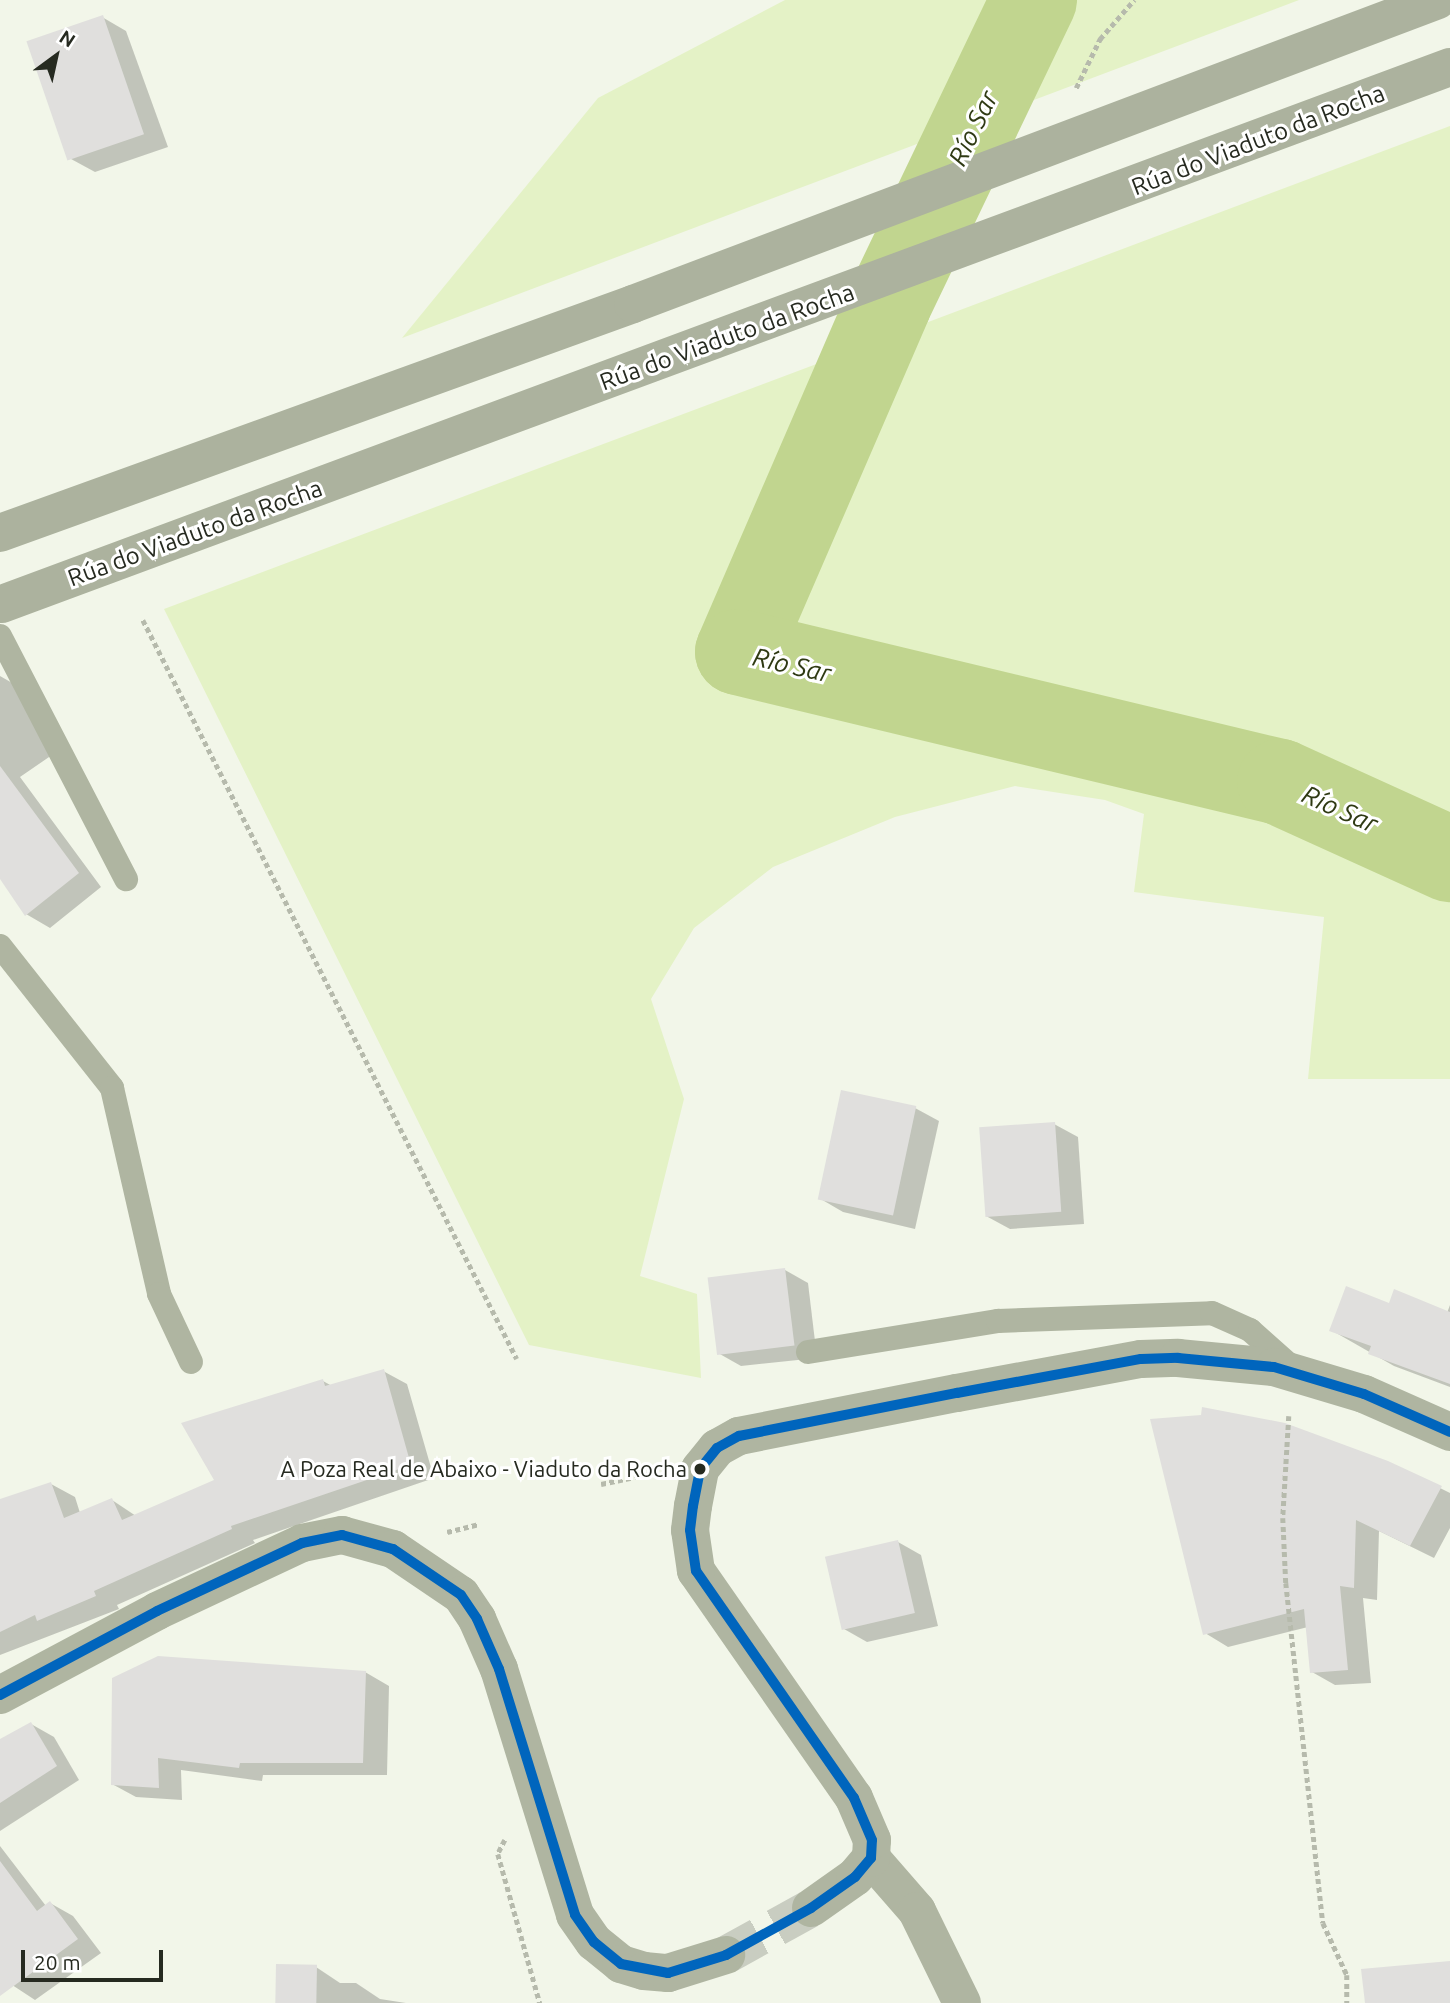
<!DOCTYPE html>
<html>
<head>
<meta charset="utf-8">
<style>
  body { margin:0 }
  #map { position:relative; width:1450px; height:2003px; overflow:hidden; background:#f2f6e9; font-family:Ubuntu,sans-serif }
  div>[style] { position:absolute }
  .green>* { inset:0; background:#e4f2c6 }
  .shadow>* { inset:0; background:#0003 }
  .river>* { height:86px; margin:-43px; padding:0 43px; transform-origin:43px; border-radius:43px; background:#c1d58f }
  .building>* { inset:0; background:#e0dfdd; transform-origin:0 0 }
  .street-tunnel>* { height:38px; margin-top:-19px; transform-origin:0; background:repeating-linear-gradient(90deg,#c9cdc1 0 38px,transparent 0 57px) }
  .path>* { height:4.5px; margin-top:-2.25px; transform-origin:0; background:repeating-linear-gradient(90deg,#b6baac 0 5px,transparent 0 8.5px) }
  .lane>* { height:24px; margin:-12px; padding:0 12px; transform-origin:12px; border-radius:12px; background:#afb5a1 }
  .street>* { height:38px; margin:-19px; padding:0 19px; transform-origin:19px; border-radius:19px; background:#afb5a1 }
  .highway-bridge>* { height:38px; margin:-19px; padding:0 19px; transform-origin:19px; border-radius:19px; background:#acb29e }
  .bus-1>* { height:10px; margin:-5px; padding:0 5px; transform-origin:5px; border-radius:5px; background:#0065bd }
  .dots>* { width:19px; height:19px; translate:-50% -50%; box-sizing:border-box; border:4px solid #fff; border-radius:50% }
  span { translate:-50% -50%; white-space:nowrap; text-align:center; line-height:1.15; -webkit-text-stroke:6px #fff; paint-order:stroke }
  .bus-label { font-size:22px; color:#262a20 }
  .right { translate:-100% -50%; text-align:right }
  .street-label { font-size:24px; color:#262a20 }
  .water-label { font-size:26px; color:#2f3a13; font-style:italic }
  .north { position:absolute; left:21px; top:21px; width:70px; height:70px; -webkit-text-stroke:5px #fff; paint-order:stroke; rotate:33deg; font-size:19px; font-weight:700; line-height:28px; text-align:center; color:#262a20 }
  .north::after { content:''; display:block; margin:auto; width:24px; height:32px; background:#262a20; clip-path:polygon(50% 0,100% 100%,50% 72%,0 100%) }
  .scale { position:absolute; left:21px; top:1950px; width:142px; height:32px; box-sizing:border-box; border:4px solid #262a20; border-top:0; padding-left:9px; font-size:21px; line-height:24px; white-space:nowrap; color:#262a20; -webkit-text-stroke:5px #fff; paint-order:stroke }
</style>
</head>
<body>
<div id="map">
  <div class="green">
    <div style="clip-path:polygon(785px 0,1299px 0,402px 338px,598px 98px)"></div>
    <div style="clip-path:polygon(1450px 126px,1450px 1079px,1308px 1079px,1324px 917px,1134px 892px,1144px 814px,1105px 800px,1015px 786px,895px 817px,773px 867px,694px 928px,651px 999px,684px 1099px,640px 1276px,697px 1294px,701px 1378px,529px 1345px,164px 609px)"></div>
  </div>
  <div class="shadow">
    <div style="clip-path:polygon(102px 17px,126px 31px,168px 147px,95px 172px,71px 159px)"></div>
    <div style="clip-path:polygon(0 676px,14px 684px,52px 755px,20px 777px,101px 887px,50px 928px,26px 914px,0 876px)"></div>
    <div style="clip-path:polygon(915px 1108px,939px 1121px,915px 1229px,843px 1212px,819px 1198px)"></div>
    <div style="clip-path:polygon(1054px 1124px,1078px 1137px,1084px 1224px,1010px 1229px,986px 1216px)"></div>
    <div style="clip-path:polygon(785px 1270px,808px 1283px,817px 1358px,741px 1366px,718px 1353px)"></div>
    <div style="clip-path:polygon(1390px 1305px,1447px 1313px,1450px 1305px,1450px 1387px,1394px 1366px,1331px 1330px)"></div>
    <div style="clip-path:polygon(383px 1371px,407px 1384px,434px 1478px,253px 1540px,255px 1543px,117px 1605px,119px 1609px,0 1655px,0 1501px,51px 1484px,75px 1497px,80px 1513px,112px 1500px,136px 1516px,216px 1481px,323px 1381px,332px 1386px)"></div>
    <div style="clip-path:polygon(1388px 1462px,1450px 1493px,1450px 1528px,1434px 1558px,1379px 1531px,1377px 1600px,1363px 1598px,1371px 1683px,1335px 1685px,1312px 1672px,1308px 1627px,1228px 1647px,1205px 1633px)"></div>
    <div style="clip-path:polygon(898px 1542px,921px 1555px,938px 1626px,867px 1642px,844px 1629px)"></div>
    <div style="clip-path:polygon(365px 1672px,389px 1686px,387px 1775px,263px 1775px,262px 1781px,181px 1770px,182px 1800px,136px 1797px,112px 1784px,114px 1679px)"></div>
    <div style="clip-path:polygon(31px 1724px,54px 1737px,79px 1780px,0 1831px,0 1741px)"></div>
    <div style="clip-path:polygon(0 1846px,46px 1906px,50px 1903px,73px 1916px,101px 1953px,35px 2000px,0 1977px)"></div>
    <div style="clip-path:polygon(316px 1967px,340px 1983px,356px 1983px,380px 1999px,406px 2003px,278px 2003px)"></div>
  </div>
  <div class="river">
    <div style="left:1034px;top:0;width:336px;rotate:115.6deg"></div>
    <div style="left:889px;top:303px;width:380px;rotate:113.4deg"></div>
    <div style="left:738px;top:652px;width:557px;rotate:13.49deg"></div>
    <div style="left:1280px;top:782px;width:187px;rotate:24.4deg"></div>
  </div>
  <div class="building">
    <div style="left:103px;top:15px;width:126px;height:81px;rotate:71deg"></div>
    <div style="clip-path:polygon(0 766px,79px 873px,25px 916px,0 879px)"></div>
    <div style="left:841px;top:1090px;width:77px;height:112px;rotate:12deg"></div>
    <div style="left:1055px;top:1122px;width:90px;height:76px;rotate:86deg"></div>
    <div style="left:785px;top:1268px;width:78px;height:78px;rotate:83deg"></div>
    <div style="clip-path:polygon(1346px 1286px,1389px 1303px,1394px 1289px,1450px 1312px,1450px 1384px,1368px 1354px,1371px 1346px,1329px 1331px)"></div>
    <div style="clip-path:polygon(384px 1369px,411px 1465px,231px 1526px,232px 1529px,94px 1591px,96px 1596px,37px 1621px,35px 1615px,0 1632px,0 1499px,51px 1482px,64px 1518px,112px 1498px,122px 1520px,214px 1480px,181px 1423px,323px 1379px,325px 1386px)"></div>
    <div style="clip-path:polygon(1202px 1407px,1285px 1423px,1388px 1461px,1442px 1486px,1410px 1546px,1356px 1520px,1354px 1588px,1340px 1586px,1348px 1670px,1310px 1673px,1304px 1609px,1203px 1635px,1150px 1419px,1201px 1415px)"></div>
    <div style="left:898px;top:1540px;width:75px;height:75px;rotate:77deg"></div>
    <div style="clip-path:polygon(158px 1656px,366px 1671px,363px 1763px,240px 1763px,239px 1768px,158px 1758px,159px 1788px,111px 1785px,112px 1678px)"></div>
    <div style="clip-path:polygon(31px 1722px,57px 1766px,0 1803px,0 1739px)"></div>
    <div style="clip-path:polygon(0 1861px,37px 1911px,50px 1901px,78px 1939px,0 1996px)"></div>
    <div style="clip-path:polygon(1450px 1961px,1450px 2003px,1365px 2003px,1361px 1969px)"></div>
    <div style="left:276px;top:1964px;width:41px;height:39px;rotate:1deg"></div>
  </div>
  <div class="street-tunnel">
    <div style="left:726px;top:1955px;width:97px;rotate:-28.9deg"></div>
  </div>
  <div class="path">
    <div style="left:1076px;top:88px;width:55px;rotate:-63.9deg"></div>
    <div style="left:1100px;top:39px;width:52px;rotate:-48.9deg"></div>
    <div style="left:143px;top:620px;width:828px;rotate:63.16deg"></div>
    <div style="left:1289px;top:1416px;width:102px;rotate:93.4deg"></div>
    <div style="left:1283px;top:1518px;width:65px;rotate:87.4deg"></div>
    <div style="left:1286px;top:1583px;width:342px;rotate:83.8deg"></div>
    <div style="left:1323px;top:1923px;width:57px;rotate:65.2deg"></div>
    <div style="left:1347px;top:1975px;width:28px;rotate:90deg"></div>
    <div style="left:601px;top:1484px;width:54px;rotate:-11.7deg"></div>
    <div style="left:447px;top:1532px;width:32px;rotate:-14deg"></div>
    <div style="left:505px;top:1840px;width:16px;rotate:117deg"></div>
    <div style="left:498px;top:1854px;width:155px;rotate:74.3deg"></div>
  </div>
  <div class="lane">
    <div style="left:0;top:636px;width:274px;rotate:62.6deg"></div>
    <div style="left:0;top:946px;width:181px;rotate:51.7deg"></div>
    <div style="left:112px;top:1088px;width:211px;rotate:77.1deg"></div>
    <div style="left:159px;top:1294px;width:75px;rotate:64.8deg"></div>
    <div style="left:808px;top:1352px;width:193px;rotate:-9.3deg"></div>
    <div style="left:998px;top:1321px;width:214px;rotate:-2.1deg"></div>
    <div style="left:1212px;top:1313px;width:42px;rotate:24.1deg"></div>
    <div style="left:1250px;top:1330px;width:59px;rotate:41.6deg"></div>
  </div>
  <div class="street">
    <div style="left:0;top:1695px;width:178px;rotate:-28.1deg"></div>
    <div style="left:157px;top:1611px;width:160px;rotate:-25.1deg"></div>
    <div style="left:302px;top:1543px;width:41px;rotate:-11.3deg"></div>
    <div style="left:342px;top:1535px;width:53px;rotate:15.4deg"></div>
    <div style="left:393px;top:1549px;width:82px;rotate:34.1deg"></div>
    <div style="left:461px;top:1595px;width:29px;rotate:56deg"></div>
    <div style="left:477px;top:1619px;width:55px;rotate:66.3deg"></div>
    <div style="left:499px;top:1669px;width:257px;rotate:72.8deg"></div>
    <div style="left:575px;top:1915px;width:33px;rotate:55deg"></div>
    <div style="left:594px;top:1942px;width:35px;rotate:39deg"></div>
    <div style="left:621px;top:1964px;width:24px;rotate:17deg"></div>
    <div style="left:644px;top:1971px;width:24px;rotate:5deg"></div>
    <div style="left:668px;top:1973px;width:61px;rotate:-17.2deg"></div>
    <div style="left:871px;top:1858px;width:70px;rotate:49deg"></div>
    <div style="left:917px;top:1911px;width:102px;rotate:63.9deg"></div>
    <div style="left:811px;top:1908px;width:54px;rotate:-35.2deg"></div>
    <div style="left:855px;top:1877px;width:25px;rotate:-50deg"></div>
    <div style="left:871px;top:1858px;width:18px;rotate:-87deg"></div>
    <div style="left:872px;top:1840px;width:46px;rotate:-113.2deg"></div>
    <div style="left:854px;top:1798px;width:277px;rotate:-124.8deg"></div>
    <div style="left:696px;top:1571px;width:41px;rotate:-98.3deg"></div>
    <div style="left:690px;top:1530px;width:24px;rotate:-83deg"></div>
    <div style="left:693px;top:1506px;width:38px;rotate:-79deg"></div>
    <div style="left:700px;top:1469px;width:27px;rotate:-51deg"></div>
    <div style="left:717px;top:1448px;width:25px;rotate:-29deg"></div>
    <div style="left:739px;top:1436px;width:222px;rotate:-11.2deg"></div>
    <div style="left:957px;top:1393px;width:187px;rotate:-10.5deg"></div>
    <div style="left:1141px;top:1359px;width:37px;rotate:-2deg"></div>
    <div style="left:1178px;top:1358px;width:96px;rotate:5.4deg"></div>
    <div style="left:1274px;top:1367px;width:94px;rotate:16.7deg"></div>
    <div style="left:1364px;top:1394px;width:94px;rotate:23.8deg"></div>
  </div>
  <div class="highway-bridge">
    <div style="left:0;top:533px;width:673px;rotate:-19.89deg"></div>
    <div style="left:633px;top:304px;width:860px;rotate:-20.69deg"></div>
    <div style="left:2px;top:604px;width:1544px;rotate:-20.35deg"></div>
  </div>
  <div class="bus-1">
    <div style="left:0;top:1695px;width:178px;rotate:-28.1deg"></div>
    <div style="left:157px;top:1611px;width:160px;rotate:-25.1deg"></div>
    <div style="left:302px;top:1543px;width:41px;rotate:-11.3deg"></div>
    <div style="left:342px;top:1535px;width:53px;rotate:15.4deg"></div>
    <div style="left:393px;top:1549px;width:82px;rotate:34.1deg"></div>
    <div style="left:461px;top:1595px;width:29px;rotate:56deg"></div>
    <div style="left:477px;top:1619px;width:55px;rotate:66.3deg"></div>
    <div style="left:499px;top:1669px;width:257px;rotate:72.8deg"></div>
    <div style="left:575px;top:1915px;width:33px;rotate:55deg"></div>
    <div style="left:594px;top:1942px;width:35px;rotate:39deg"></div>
    <div style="left:621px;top:1964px;width:48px;rotate:10.8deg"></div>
    <div style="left:668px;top:1973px;width:61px;rotate:-17.2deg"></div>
    <div style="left:726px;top:1955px;width:97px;rotate:-28.9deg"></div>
    <div style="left:811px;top:1908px;width:54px;rotate:-35.2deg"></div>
    <div style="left:855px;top:1877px;width:25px;rotate:-50deg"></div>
    <div style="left:871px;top:1858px;width:18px;rotate:-87deg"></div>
    <div style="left:872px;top:1840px;width:46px;rotate:-113.2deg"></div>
    <div style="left:854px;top:1798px;width:277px;rotate:-124.8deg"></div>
    <div style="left:696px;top:1571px;width:41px;rotate:-98.3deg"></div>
    <div style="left:690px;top:1530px;width:24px;rotate:-83deg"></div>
    <div style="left:693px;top:1506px;width:38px;rotate:-79deg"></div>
    <div style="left:700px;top:1469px;width:27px;rotate:-51deg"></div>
    <div style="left:717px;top:1448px;width:25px;rotate:-29deg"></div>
    <div style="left:739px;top:1436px;width:222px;rotate:-11.2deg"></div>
    <div style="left:957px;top:1393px;width:187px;rotate:-10.5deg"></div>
    <div style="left:1141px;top:1359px;width:37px;rotate:-2deg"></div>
    <div style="left:1178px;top:1358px;width:96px;rotate:5.4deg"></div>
    <div style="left:1274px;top:1367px;width:94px;rotate:16.7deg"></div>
    <div style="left:1364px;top:1394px;width:94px;rotate:23.8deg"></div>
  </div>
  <div class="dots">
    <div style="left:700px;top:1469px;background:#262a20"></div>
  </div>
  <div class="bus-label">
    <span class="right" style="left:687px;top:1469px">A Poza Real de Abaixo - Viaduto da Rocha</span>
  </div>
  <div class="street-label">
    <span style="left:1258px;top:140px;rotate:-21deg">Rúa do Viaduto da Rocha</span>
    <span style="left:727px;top:337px;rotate:-20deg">Rúa do Viaduto da Rocha</span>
    <span style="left:195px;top:533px;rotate:-20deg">Rúa do Viaduto da Rocha</span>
  </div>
  <div class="water-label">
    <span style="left:973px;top:128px;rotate:-64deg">Río Sar</span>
    <span style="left:792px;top:665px;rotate:13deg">Río Sar</span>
    <span style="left:1340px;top:809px;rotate:24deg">Río Sar</span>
  </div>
  <div class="north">N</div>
  <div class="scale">20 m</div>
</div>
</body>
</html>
